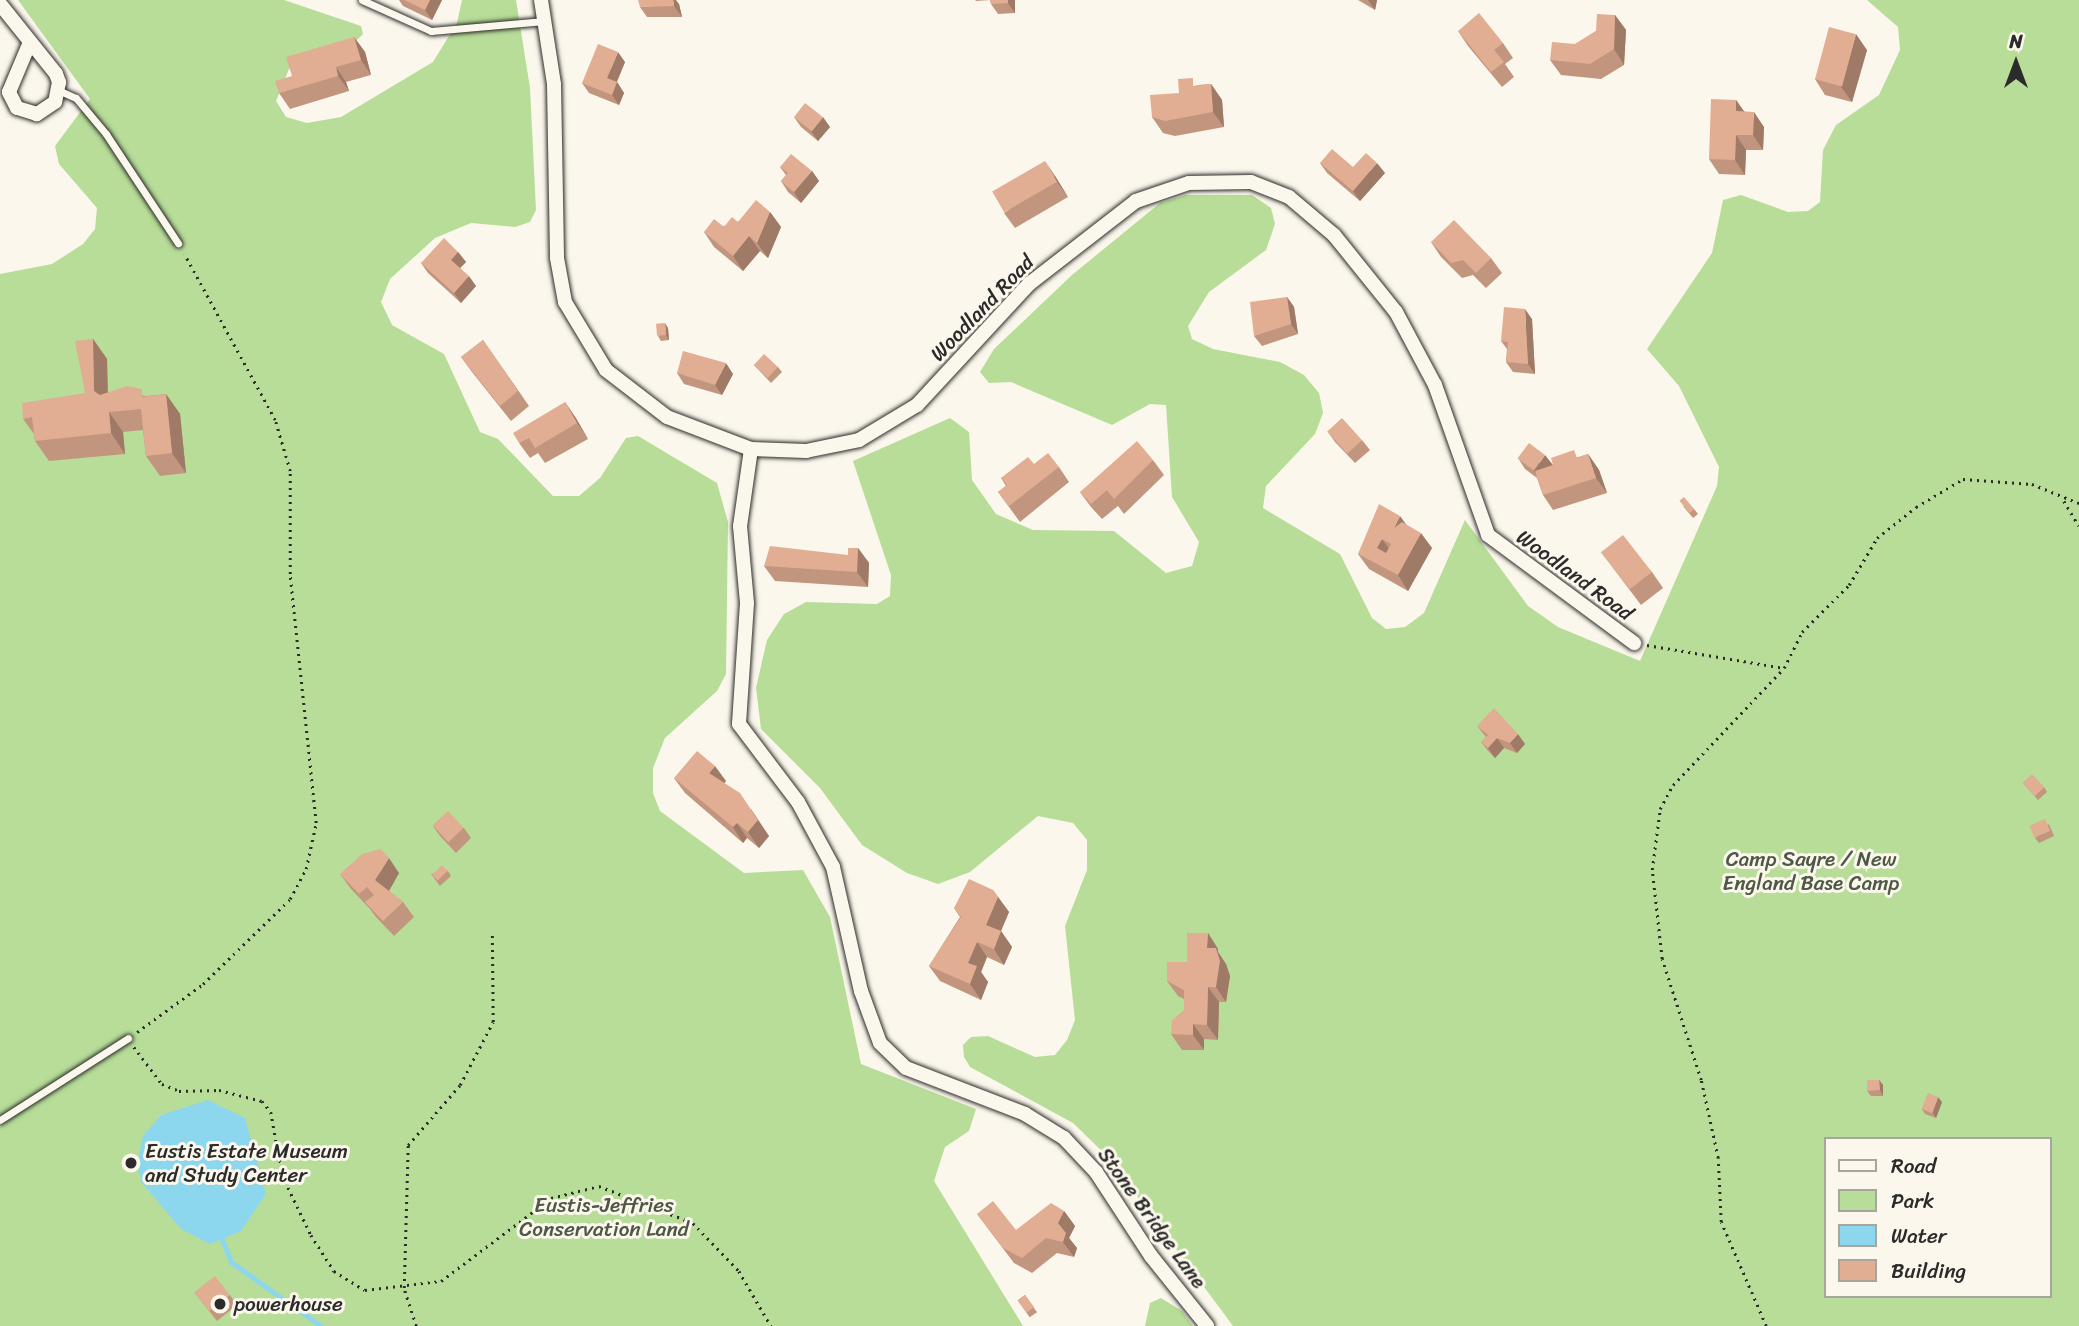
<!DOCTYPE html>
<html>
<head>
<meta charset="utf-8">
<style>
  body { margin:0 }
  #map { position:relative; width:2079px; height:1326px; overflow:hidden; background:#fbf7ec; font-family:Sriracha,sans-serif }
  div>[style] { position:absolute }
  .green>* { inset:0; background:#b7dd98 }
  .water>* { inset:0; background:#8dd7ee }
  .stream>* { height:5px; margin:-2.5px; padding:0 2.5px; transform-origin:2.5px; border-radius:2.5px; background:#8dd7ee }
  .path>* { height:2.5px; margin-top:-1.25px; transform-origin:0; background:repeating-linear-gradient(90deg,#2b2b2b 0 2px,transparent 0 7px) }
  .roads { filter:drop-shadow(0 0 2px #2b2b2b) drop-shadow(0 0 2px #2b2b2b) }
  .lane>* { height:7px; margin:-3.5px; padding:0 3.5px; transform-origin:3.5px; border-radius:3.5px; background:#fbf7ec }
  .street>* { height:14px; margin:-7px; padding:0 7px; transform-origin:7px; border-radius:7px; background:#fbf7ec }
  .wall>* { inset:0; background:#c2967e; transform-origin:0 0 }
  .shaded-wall>* { inset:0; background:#9e7a67 }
  .building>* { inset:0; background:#e1ae93; transform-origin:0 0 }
  .dots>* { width:19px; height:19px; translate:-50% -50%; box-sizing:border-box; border:4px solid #fbf7ec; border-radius:50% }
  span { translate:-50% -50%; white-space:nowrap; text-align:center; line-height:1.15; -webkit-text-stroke:6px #fbf7ec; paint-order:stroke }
  .street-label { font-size:21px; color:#2b2b2b }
  .park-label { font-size:21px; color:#4e5846 }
  .poi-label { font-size:21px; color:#2b2b2b }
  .left { translate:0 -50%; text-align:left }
  .legend { position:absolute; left:1824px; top:1137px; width:228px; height:161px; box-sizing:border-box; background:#fbf7ec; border:2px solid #a8a59f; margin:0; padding:9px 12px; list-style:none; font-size:21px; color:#2b2b2b }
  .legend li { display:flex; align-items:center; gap:14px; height:35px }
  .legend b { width:35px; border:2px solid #a8a59f }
  .north { position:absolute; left:1981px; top:28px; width:70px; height:70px; -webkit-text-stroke:5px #fbf7ec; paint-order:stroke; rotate:0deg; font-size:19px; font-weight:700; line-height:28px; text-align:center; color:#2b2b2b }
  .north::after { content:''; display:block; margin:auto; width:24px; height:32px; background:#2b2b2b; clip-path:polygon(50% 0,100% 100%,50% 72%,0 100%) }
</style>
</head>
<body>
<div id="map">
  <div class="green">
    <div style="clip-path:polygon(18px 0,284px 0,361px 26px,363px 34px,354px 43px,303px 57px,289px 69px,276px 101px,286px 117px,307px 123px,341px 117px,433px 62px,457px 23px,462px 0,516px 0,530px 88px,536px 210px,530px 222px,515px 227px,471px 223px,435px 238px,390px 279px,381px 302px,392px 325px,444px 354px,480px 432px,498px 439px,553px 496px,579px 496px,600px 478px,626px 438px,638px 436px,717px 483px,728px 522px,726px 674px,717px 691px,665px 738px,653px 768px,653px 793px,660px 811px,744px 873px,803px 870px,830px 917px,861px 1064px,976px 1109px,969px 1131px,945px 1147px,934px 1181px,1023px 1326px,0 1326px,0 274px,52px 264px,83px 244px,95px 229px,97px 208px,59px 164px,55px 146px,90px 99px)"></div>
    <div style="clip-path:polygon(evenodd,1867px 0,2079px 0,2079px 1326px,1233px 1326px,1108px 1157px,1073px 1123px,970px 1067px,964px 1057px,963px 1045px,971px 1037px,988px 1036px,1035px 1057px,1055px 1055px,1067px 1040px,1075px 1020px,1065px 926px,1087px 870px,1087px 840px,1073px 823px,1038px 816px,970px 872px,938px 884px,907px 873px,862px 845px,820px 788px,761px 729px,756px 688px,767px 640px,784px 614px,806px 602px,877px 604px,890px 596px,891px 575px,853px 461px,950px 418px,969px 432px,972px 480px,996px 514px,1033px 530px,1114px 531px,1166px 573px,1192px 566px,1199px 542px,1172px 497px,1166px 405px,1150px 404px,1112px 425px,1011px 382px,989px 383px,980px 372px,994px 349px,1072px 275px,1160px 203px,1186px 195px,1252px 195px,1271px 208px,1275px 224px,1266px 250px,1209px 292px,1188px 326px,1192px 339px,1213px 349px,1280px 362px,1304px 375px,1319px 393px,1323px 413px,1315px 434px,1266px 486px,1263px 508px,1340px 554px,1372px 618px,1386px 629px,1405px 627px,1424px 613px,1465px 520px,1528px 606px,1558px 627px,1640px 661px,1717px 486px,1719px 467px,1679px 386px,1647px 349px,1712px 253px,1723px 200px,1741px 195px,1788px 212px,1808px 211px,1820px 202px,1823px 150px,1836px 125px,1879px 95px,1900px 50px,1898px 27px,1867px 0,1825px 1139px,2049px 1139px,2049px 1296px,1825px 1296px,1825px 1139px)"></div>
    <div style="clip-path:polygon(1161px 1298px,1182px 1311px,1193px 1326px,1145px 1326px,1150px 1303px)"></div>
  </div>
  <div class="water">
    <div style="clip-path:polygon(208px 1100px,245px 1118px,266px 1194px,241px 1231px,210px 1244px,181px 1229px,142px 1183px,137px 1165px,143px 1136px,161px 1115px)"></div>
  </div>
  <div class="stream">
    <div style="left:221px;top:1237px;width:27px;rotate:68deg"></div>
    <div style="left:231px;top:1262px;width:110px;rotate:35.4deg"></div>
  </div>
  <div class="path">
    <div style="left:2064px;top:501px;width:29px;rotate:59deg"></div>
    <div style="left:1647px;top:645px;width:139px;rotate:9.5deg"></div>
    <div style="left:137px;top:1032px;width:82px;rotate:-36deg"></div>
    <div style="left:203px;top:984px;width:122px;rotate:-44.3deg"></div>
    <div style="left:290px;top:899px;width:34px;rotate:-62deg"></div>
    <div style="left:306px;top:869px;width:47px;rotate:-77.7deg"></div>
    <div style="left:316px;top:823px;width:250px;rotate:-96deg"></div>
    <div style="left:290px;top:574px;width:103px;rotate:-90deg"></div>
    <div style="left:290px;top:471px;width:53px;rotate:-106.4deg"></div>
    <div style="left:275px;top:420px;width:189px;rotate:-118.7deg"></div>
    <div style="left:134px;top:1047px;width:46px;rotate:52.9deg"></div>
    <div style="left:162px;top:1084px;width:18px;rotate:22deg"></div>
    <div style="left:179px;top:1091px;width:40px;rotate:-1.4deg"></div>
    <div style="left:219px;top:1090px;width:44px;rotate:14.3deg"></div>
    <div style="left:262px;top:1101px;width:14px;rotate:51deg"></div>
    <div style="left:271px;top:1112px;width:64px;rotate:80.1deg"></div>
    <div style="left:282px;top:1175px;width:67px;rotate:64.2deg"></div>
    <div style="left:311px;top:1235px;width:43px;rotate:57.4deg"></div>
    <div style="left:334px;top:1271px;width:36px;rotate:32deg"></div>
    <div style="left:365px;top:1290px;width:77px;rotate:-6.8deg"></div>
    <div style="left:441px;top:1281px;width:138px;rotate:-37deg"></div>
    <div style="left:551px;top:1198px;width:49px;rotate:-14deg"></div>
    <div style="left:599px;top:1186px;width:101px;rotate:21.5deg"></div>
    <div style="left:693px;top:1223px;width:66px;rotate:46.2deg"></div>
    <div style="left:739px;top:1271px;width:64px;rotate:59.8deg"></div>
    <div style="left:416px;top:1326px;width:40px;rotate:-108deg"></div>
    <div style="left:404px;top:1288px;width:143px;rotate:-88.4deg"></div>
    <div style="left:408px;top:1145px;width:79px;rotate:-49.1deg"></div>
    <div style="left:460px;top:1085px;width:71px;rotate:-62.4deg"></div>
    <div style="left:493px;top:1022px;width:90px;rotate:-90.6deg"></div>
    <div style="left:1766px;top:1326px;width:113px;rotate:-113.4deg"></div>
    <div style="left:1721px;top:1222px;width:64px;rotate:-92.7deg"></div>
    <div style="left:1718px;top:1158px;width:80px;rotate:-102.3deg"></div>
    <div style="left:1701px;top:1080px;width:127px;rotate:-107.9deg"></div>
    <div style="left:1662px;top:959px;width:90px;rotate:-96.4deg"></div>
    <div style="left:1652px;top:870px;width:62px;rotate:-82.5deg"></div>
    <div style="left:1660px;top:809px;width:27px;rotate:-62deg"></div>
    <div style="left:1673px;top:785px;width:161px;rotate:-46.5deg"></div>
    <div style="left:1784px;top:668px;width:40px;rotate:-63.4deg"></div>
    <div style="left:1802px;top:632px;width:66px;rotate:-45deg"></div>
    <div style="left:1849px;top:585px;width:55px;rotate:-59.2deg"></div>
    <div style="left:1877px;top:538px;width:50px;rotate:-38.5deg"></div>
    <div style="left:1916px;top:507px;width:55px;rotate:-30.8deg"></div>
    <div style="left:1963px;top:479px;width:69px;rotate:4.1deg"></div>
    <div style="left:2032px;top:484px;width:51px;rotate:22deg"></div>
  </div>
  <div class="roads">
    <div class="lane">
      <div style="left:362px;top:0;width:76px;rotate:24.2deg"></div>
      <div style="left:431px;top:31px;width:114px;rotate:-5deg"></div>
      <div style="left:60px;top:91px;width:17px;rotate:24deg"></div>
      <div style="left:76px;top:98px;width:47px;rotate:50.2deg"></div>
      <div style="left:106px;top:134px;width:131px;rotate:56.6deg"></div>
      <div style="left:0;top:1120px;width:152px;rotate:-32.6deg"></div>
    </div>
    <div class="street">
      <div style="left:541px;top:0;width:85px;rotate:81.2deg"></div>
      <div style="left:554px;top:84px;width:174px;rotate:89deg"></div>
      <div style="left:557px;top:258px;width:45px;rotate:79.7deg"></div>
      <div style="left:565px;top:302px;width:79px;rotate:58.9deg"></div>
      <div style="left:606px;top:370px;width:77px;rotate:37.6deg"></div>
      <div style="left:667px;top:417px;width:90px;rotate:20.9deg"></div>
      <div style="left:751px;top:449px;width:55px;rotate:2.1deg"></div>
      <div style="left:806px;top:451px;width:54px;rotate:-11.7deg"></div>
      <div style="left:859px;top:440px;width:68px;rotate:-31.1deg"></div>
      <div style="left:917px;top:405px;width:165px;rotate:-47.2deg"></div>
      <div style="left:1029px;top:284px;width:135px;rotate:-37.8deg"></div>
      <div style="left:1136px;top:201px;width:56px;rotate:-18.8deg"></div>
      <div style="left:1189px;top:183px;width:62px;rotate:-0.9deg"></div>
      <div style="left:1251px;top:182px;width:41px;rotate:21.5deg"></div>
      <div style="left:1289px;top:197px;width:59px;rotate:40.2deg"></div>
      <div style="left:1334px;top:235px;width:99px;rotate:51.2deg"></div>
      <div style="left:1396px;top:312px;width:83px;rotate:61.9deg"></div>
      <div style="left:1435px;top:385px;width:159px;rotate:70.5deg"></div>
      <div style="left:1488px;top:535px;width:182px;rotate:36.5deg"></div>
      <div style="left:0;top:4px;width:90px;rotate:51.3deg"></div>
      <div style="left:56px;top:74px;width:9px;rotate:69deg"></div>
      <div style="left:59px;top:82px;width:20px;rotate:101deg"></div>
      <div style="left:55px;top:102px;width:22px;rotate:146deg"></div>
      <div style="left:37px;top:114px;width:21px;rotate:-163deg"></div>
      <div style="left:17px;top:108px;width:18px;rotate:-117deg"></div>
      <div style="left:9px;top:92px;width:54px;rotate:-67.2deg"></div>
      <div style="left:751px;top:449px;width:78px;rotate:98.1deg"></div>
      <div style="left:740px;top:526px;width:77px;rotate:84.8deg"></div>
      <div style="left:747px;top:603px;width:121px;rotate:93.8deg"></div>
      <div style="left:739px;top:724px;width:98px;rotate:52.9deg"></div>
      <div style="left:798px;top:802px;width:74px;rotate:61.7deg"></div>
      <div style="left:833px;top:867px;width:127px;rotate:77.3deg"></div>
      <div style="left:861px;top:991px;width:55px;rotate:69.9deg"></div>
      <div style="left:880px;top:1043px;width:36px;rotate:44deg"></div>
      <div style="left:906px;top:1068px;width:128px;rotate:21.1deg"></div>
      <div style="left:1025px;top:1114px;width:46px;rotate:31.6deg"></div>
      <div style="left:1064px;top:1138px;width:47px;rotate:46.7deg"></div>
      <div style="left:1096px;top:1172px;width:100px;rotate:56.8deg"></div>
      <div style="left:1151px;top:1256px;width:90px;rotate:51.3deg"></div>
    </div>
  </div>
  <div class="wall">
    <div style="clip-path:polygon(399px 0,442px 0,432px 20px,403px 6px)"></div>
    <div style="clip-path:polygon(975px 0,1015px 0,1015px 13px,998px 14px,991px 4px,990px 0,976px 1px)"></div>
    <div style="clip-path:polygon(1358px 0,1377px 0,1375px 10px)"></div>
    <div style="clip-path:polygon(679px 4px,682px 17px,647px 17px,640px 7px)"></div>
    <div style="clip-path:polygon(1615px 15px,1626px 30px,1624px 65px,1601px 79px,1561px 75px,1550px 60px,1596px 31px)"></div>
    <div style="clip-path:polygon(1458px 31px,1503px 43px,1513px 58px,1505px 64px,1514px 77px,1502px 87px,1468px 46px)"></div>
    <div style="clip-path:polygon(354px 37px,365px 52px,371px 75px,346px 82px,349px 91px,290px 109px,279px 93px,292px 76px)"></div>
    <div style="clip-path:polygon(1867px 50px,1852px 102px,1825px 95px,1815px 79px)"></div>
    <div style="clip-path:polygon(625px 62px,617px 82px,624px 93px,619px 105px,589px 93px,582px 83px)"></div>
    <div style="clip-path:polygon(1211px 84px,1222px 100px,1224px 127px,1175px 136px,1163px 133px,1152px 117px,1179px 93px,1198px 85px)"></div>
    <div style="clip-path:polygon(1736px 100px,1744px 111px,1764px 127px,1763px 150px,1746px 150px,1745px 175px,1719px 174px,1709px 159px)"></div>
    <div style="clip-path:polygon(794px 117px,830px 127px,818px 141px,801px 127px)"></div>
    <div style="clip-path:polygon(1320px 163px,1385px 173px,1360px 201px,1327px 173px)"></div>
    <div style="clip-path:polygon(780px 167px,812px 171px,819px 181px,801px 203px,788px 192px,781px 181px,786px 175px)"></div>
    <div style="clip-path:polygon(1055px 176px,1068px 197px,1015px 228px,1004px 213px)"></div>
    <div style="clip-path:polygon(770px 212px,781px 227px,768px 258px,760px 251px,743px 271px,714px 247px,704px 232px)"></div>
    <div style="clip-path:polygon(1431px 242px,1491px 258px,1502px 273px,1486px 288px,1473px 275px,1462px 278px,1441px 257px)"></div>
    <div style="clip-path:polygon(458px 252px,466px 262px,460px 268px,476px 286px,461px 303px,428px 273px,421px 263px)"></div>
    <div style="clip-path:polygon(1287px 297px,1294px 307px,1298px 334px,1262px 346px,1254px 336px)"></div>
    <div style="clip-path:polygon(1532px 319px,1535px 374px,1513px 372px,1506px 362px,1507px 349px,1501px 341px)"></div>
    <div style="clip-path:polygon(668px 328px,669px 340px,661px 341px,658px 336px)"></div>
    <div style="clip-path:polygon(93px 339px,107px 359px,108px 392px,147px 396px,166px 394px,180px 414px,186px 473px,160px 476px,146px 456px,143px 430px,123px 432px,125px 454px,49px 461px,35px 441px,34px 434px,23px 419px,85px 393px)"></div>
    <div style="clip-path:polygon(483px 340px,529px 406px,511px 421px,472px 372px,461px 357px)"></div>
    <div style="clip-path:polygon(754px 365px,778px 367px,782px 372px,771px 383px)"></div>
    <div style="clip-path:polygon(677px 373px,733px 374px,722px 395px,684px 384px)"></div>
    <div style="clip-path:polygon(565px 402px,588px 439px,545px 463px,538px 453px,530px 458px,519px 443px)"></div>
    <div style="clip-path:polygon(1328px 432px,1362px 440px,1370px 450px,1355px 463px,1335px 442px)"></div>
    <div style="clip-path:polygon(1588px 454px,1599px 470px,1607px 493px,1553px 510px,1543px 495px,1537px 478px,1525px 469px,1518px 458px,1553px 465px)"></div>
    <div style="clip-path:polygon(1153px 460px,1164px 475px,1124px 514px,1118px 506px,1102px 519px,1091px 507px,1080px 492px)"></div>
    <div style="clip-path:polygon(1034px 464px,1059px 467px,1069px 482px,1020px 522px,998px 492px,1006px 486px,1001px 478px)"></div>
    <div style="clip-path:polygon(1683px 506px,1694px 509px,1698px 514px,1693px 518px)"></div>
    <div style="clip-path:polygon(1406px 525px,1432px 548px,1408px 591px,1369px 569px,1358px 554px)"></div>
    <div style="clip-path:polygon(858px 548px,869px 563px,868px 587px,775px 581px,764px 566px,848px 555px)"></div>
    <div style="clip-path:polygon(1601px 552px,1652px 572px,1663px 588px,1641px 605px)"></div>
    <div style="clip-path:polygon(1477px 726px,1525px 744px,1517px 753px,1504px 748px,1495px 758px,1489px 752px,1481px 742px,1486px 737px)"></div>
    <div style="clip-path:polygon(674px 778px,726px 781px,724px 783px,769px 836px,759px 848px,747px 838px,743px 843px,685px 793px)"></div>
    <div style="clip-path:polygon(2023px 783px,2044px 787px,2047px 792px,2038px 800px)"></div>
    <div style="clip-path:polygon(2049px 824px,2054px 836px,2039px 843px,2035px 838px)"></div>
    <div style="clip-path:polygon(433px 826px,464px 828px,471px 838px,456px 853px,440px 836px)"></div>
    <div style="clip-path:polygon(448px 871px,451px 876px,440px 886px,431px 874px)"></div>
    <div style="clip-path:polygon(399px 873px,389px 891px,403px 902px,414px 917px,394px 936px,376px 917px,370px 909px,351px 889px,340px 874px)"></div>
    <div style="clip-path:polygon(993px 890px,1009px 912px,1001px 931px,1012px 947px,1004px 965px,987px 957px,981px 972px,988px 982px,981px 1000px,940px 981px,929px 966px,960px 917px,954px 908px)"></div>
    <div style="clip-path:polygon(1208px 933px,1218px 949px,1218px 952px,1226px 964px,1230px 976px,1226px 1002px,1219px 1002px,1218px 1040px,1204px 1039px,1204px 1050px,1182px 1050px,1171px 1034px,1184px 1010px,1184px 999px,1178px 996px,1167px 981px,1187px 962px)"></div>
    <div style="clip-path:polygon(1879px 1080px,1883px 1085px,1883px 1096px,1871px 1096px,1867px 1091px)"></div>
    <div style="clip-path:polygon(1942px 1102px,1936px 1118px,1925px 1114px,1922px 1109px)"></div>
    <div style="clip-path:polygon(1064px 1211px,1075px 1226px,1069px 1238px,1077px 1248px,1074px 1257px,1057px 1253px,1032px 1273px,1014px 1263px,977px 1214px,1016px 1230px)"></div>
    <div style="clip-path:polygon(195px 1293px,230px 1295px,237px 1305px,217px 1321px)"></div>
    <div style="left:1025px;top:1295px;width:21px;height:9px;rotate:55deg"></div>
  </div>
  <div class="shaded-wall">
    <div style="clip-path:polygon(430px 0,442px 0,432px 20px,425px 10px)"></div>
    <div style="clip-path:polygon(673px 0,676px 0,679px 4px,682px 17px,674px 6px)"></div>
    <div style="clip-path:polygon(1008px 0,1015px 0,1015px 13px,1008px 3px)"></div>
    <div style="clip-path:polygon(1368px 0,1377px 0,1375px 10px)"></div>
    <div style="clip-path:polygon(1615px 15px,1626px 30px,1624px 65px,1614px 49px)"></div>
    <div style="clip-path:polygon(1856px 34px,1867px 50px,1852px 102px,1841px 87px)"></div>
    <div style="clip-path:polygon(354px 37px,365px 52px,371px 75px,361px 60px)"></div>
    <div style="clip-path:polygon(618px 52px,625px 62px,614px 88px,607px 78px)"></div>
    <div style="clip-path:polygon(336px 67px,346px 82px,349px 91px,338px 76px)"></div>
    <div style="clip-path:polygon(617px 82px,624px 93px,619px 105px,612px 95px)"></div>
    <div style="clip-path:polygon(1211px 84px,1222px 100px,1224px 127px,1213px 112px)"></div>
    <div style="clip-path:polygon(1736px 100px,1747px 116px,1736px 111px)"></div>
    <div style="clip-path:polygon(1754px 112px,1764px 127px,1763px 150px,1753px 135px)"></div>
    <div style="clip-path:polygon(823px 117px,830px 127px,818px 141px,811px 131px)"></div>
    <div style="clip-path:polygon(1736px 135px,1746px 150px,1745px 175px,1735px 160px)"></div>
    <div style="clip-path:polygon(1045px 161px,1055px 176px,1068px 197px,1057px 182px)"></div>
    <div style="clip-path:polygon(1377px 163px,1385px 173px,1360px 201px,1353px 191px)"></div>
    <div style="clip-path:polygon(812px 171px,819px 181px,801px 203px,794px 192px)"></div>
    <div style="clip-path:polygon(770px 212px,781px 227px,768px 258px,757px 243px)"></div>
    <div style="clip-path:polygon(749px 236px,760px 251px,743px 271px,733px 256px)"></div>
    <div style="clip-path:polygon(458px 252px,466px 262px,458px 270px,451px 260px)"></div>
    <div style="clip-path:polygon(469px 276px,476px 286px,461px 303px,454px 293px)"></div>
    <div style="clip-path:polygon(1287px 297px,1294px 307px,1298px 334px,1291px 324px)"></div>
    <div style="clip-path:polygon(1525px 309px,1532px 319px,1535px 374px,1528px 364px)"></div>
    <div style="clip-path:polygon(665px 323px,668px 328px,669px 340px,666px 335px)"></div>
    <div style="clip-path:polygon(93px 339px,107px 359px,108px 411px,94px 391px)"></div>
    <div style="clip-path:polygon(726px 363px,733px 374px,722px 395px,715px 385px)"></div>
    <div style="clip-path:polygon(166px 394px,180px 414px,186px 473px,172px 453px)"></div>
    <div style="clip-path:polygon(565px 402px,576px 418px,588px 439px,577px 423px)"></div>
    <div style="clip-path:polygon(109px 412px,123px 432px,125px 454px,111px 433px)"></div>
    <div style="clip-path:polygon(1588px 454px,1599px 470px,1607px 493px,1596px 478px)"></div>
    <div style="clip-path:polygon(1545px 455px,1553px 465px,1541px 481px,1534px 471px)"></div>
    <div style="clip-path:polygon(1400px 516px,1411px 531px,1394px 528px)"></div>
    <div style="clip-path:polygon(1421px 533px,1432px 548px,1408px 591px,1398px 575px)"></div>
    <div style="clip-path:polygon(1382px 539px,1393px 554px,1388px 563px,1377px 548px)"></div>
    <div style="clip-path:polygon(858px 548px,869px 563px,868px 587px,857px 572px)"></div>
    <div style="clip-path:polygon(1518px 734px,1525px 744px,1517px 753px,1510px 743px)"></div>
    <div style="clip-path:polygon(1497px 738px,1504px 748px,1495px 758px,1488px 748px)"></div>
    <div style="clip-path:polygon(715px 766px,726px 781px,720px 788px,709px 773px)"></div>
    <div style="clip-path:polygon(751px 809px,769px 836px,759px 848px,748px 832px)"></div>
    <div style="clip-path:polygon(737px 823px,747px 838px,743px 843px,733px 827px)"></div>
    <div style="clip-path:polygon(389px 858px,399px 873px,386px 896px,375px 880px)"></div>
    <div style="clip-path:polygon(998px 897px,1009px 912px,997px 940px,986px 925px)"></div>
    <div style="clip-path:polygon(1001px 931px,1012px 947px,1004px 965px,994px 949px)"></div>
    <div style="clip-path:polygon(1208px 933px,1218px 949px,1218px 952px,1226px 964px,1230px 976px,1226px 1002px,1216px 987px,1207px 948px)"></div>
    <div style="clip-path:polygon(977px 942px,987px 957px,981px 972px,988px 982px,981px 1000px,970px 984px,968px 963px)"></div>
    <div style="clip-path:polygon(1208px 987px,1219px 1002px,1218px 1040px,1207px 1025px)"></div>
    <div style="clip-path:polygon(1193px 1024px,1204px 1039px,1204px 1050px,1193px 1035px)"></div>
    <div style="clip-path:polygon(1879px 1080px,1883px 1085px,1883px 1096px,1880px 1090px)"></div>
    <div style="clip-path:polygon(1938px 1097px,1942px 1102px,1936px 1118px,1933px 1113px)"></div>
    <div style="clip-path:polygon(1064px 1211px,1075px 1226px,1069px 1238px,1077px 1248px,1074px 1257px,1063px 1242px,1058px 1223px)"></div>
  </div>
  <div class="building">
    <div style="clip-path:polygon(404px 0,430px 0,425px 10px)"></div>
    <div style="clip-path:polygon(638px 0,673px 0,674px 6px,640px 7px)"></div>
    <div style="clip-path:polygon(990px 0,1008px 0,1008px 3px,991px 4px)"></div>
    <div style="clip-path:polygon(1479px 13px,1503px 43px,1494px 50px,1504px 62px,1491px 72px,1458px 31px)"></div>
    <div style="clip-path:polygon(1597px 14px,1615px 15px,1614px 49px,1590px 64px,1550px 60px,1552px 42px,1575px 44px,1596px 31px)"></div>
    <div style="left:1829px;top:27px;width:28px;height:54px;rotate:15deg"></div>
    <div style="clip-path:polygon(354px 37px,361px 60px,336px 67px,338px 76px,279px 93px,275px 81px,292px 76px,286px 57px)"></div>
    <div style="clip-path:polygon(598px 44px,618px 52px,607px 78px,617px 82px,612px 95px,582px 83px)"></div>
    <div style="clip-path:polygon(1193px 78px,1193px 86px,1211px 84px,1213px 112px,1165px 121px,1152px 117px,1150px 95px,1179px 93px,1178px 79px)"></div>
    <div style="clip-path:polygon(1711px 99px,1736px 100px,1736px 111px,1754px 112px,1753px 135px,1736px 135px,1735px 160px,1709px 159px)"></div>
    <div style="left:805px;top:103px;width:23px;height:18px;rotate:38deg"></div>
    <div style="clip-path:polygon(1332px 149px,1353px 167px,1366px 153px,1377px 163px,1353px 191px,1320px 163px)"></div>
    <div style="clip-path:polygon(791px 154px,812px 171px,794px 192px,781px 181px,788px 173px,780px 167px)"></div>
    <div style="left:1045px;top:161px;width:24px;height:61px;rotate:60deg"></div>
    <div style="clip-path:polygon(756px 200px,770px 212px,757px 243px,749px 236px,733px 256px,704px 232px,714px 219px,724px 227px,732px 217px,738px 222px)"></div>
    <div style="clip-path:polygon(1454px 220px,1491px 258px,1476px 273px,1463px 260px,1451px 263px,1431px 242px)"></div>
    <div style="clip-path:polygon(444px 238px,458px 252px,451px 260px,469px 276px,454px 293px,421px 263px)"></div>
    <div style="clip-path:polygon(1287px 297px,1291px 324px,1254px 336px,1250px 302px)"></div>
    <div style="clip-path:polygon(1504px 307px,1525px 309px,1528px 364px,1506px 362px,1508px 342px,1501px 341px)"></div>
    <div style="left:665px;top:323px;width:12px;height:9px;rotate:85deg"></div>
    <div style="clip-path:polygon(93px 339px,94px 391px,100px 395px,127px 386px,142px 389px,142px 397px,166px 394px,172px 453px,146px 456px,141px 409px,109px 412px,111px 433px,35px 441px,32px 417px,23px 419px,22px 403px,85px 393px,75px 341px)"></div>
    <div style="clip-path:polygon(483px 340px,518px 391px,500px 406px,461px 357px)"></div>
    <div style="clip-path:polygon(683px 351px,726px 363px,715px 385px,677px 373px)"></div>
    <div style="left:764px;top:354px;width:19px;height:15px;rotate:43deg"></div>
    <div style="clip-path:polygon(565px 402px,577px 423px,535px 448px,529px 438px,519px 443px,513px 433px)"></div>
    <div style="left:1342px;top:418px;width:30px;height:20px;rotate:48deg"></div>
    <div style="clip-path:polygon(1137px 441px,1153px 460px,1114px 499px,1107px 490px,1091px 504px,1080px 492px)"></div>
    <div style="left:1529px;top:443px;width:20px;height:19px;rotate:37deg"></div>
    <div style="clip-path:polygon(1574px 450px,1577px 458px,1588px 454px,1596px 478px,1543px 495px,1535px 471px,1553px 465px,1551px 458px)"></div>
    <div style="clip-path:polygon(1048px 453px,1059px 467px,1009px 506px,998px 492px,1007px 485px,1001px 478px,1028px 457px,1034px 464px)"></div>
    <div style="left:1684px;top:497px;width:16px;height:6px;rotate:50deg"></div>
    <div style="clip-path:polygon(evenodd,1379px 504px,1400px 516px,1394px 528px,1402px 522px,1421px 533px,1398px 575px,1358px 554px,1379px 504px,1382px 539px,1391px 544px,1386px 553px,1377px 548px,1382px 539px)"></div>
    <div style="left:1623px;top:535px;width:47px;height:28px;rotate:52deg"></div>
    <div style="clip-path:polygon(770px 546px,848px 555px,848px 548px,858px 548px,857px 572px,764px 566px)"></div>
    <div style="clip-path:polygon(1494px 708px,1518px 734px,1510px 743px,1497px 738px,1488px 748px,1481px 742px,1488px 735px,1477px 726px)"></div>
    <div style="clip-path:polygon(697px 751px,715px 766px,709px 773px,740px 793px,758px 820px,748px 832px,737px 823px,733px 827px,674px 778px)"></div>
    <div style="left:2032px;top:774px;width:18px;height:13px;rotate:47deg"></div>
    <div style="left:448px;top:811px;width:23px;height:21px;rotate:47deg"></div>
    <div style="left:2045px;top:819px;width:13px;height:17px;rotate:67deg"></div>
    <div style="clip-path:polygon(381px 849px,389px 858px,375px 880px,403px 902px,383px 921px,365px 902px,374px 895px,367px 887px,359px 894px,340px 874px,362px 854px)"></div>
    <div style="left:442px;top:865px;width:8px;height:14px;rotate:45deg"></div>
    <div style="clip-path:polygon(969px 879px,993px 890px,998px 897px,986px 925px,1001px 931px,994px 949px,977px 942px,968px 963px,977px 966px,970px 984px,929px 966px,961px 917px,954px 908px)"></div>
    <div style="clip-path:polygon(1187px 933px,1208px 933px,1207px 948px,1216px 948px,1220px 961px,1216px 987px,1208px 987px,1207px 1025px,1193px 1024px,1193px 1035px,1171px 1034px,1172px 1020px,1184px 1010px,1184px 990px,1167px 981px,1167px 962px,1187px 962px)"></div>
    <div style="clip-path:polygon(1867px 1080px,1879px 1080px,1880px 1090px,1867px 1091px)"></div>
    <div style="left:1928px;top:1093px;width:11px;height:17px;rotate:22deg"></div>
    <div style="clip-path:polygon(993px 1201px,1016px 1230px,1051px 1203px,1064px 1211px,1058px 1223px,1066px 1233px,1063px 1242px,1046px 1238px,1022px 1258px,1003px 1248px,977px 1214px)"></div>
    <div style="left:215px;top:1276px;width:24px;height:26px;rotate:52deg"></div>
    <div style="left:1025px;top:1295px;width:15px;height:9px;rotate:53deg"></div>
  </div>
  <div class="dots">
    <div style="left:131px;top:1163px;background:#2b2b2b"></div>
    <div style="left:220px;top:1304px;background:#2b2b2b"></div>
  </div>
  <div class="street-label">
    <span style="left:982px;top:308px;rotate:-46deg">Woodland Road</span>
    <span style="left:1575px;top:575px;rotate:36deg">Woodland Road</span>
    <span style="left:1152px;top:1218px;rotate:54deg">Stone Bridge Lane</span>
  </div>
  <div class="park-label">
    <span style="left:1811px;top:871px">Camp Sayre / New<br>England Base Camp</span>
    <span style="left:604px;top:1217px">Eustis-Jeffries<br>Conservation Land</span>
  </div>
  <div class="poi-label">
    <span class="left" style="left:145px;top:1163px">Eustis Estate Museum<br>and Study Center</span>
    <span class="left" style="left:234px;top:1304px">powerhouse</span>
  </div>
  <ul class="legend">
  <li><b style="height:9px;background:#fbf7ec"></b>Road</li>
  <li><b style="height:19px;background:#b7dd98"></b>Park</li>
  <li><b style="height:19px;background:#8dd7ee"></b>Water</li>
  <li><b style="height:19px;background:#e1ae93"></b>Building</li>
  </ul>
  <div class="north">N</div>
</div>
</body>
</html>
